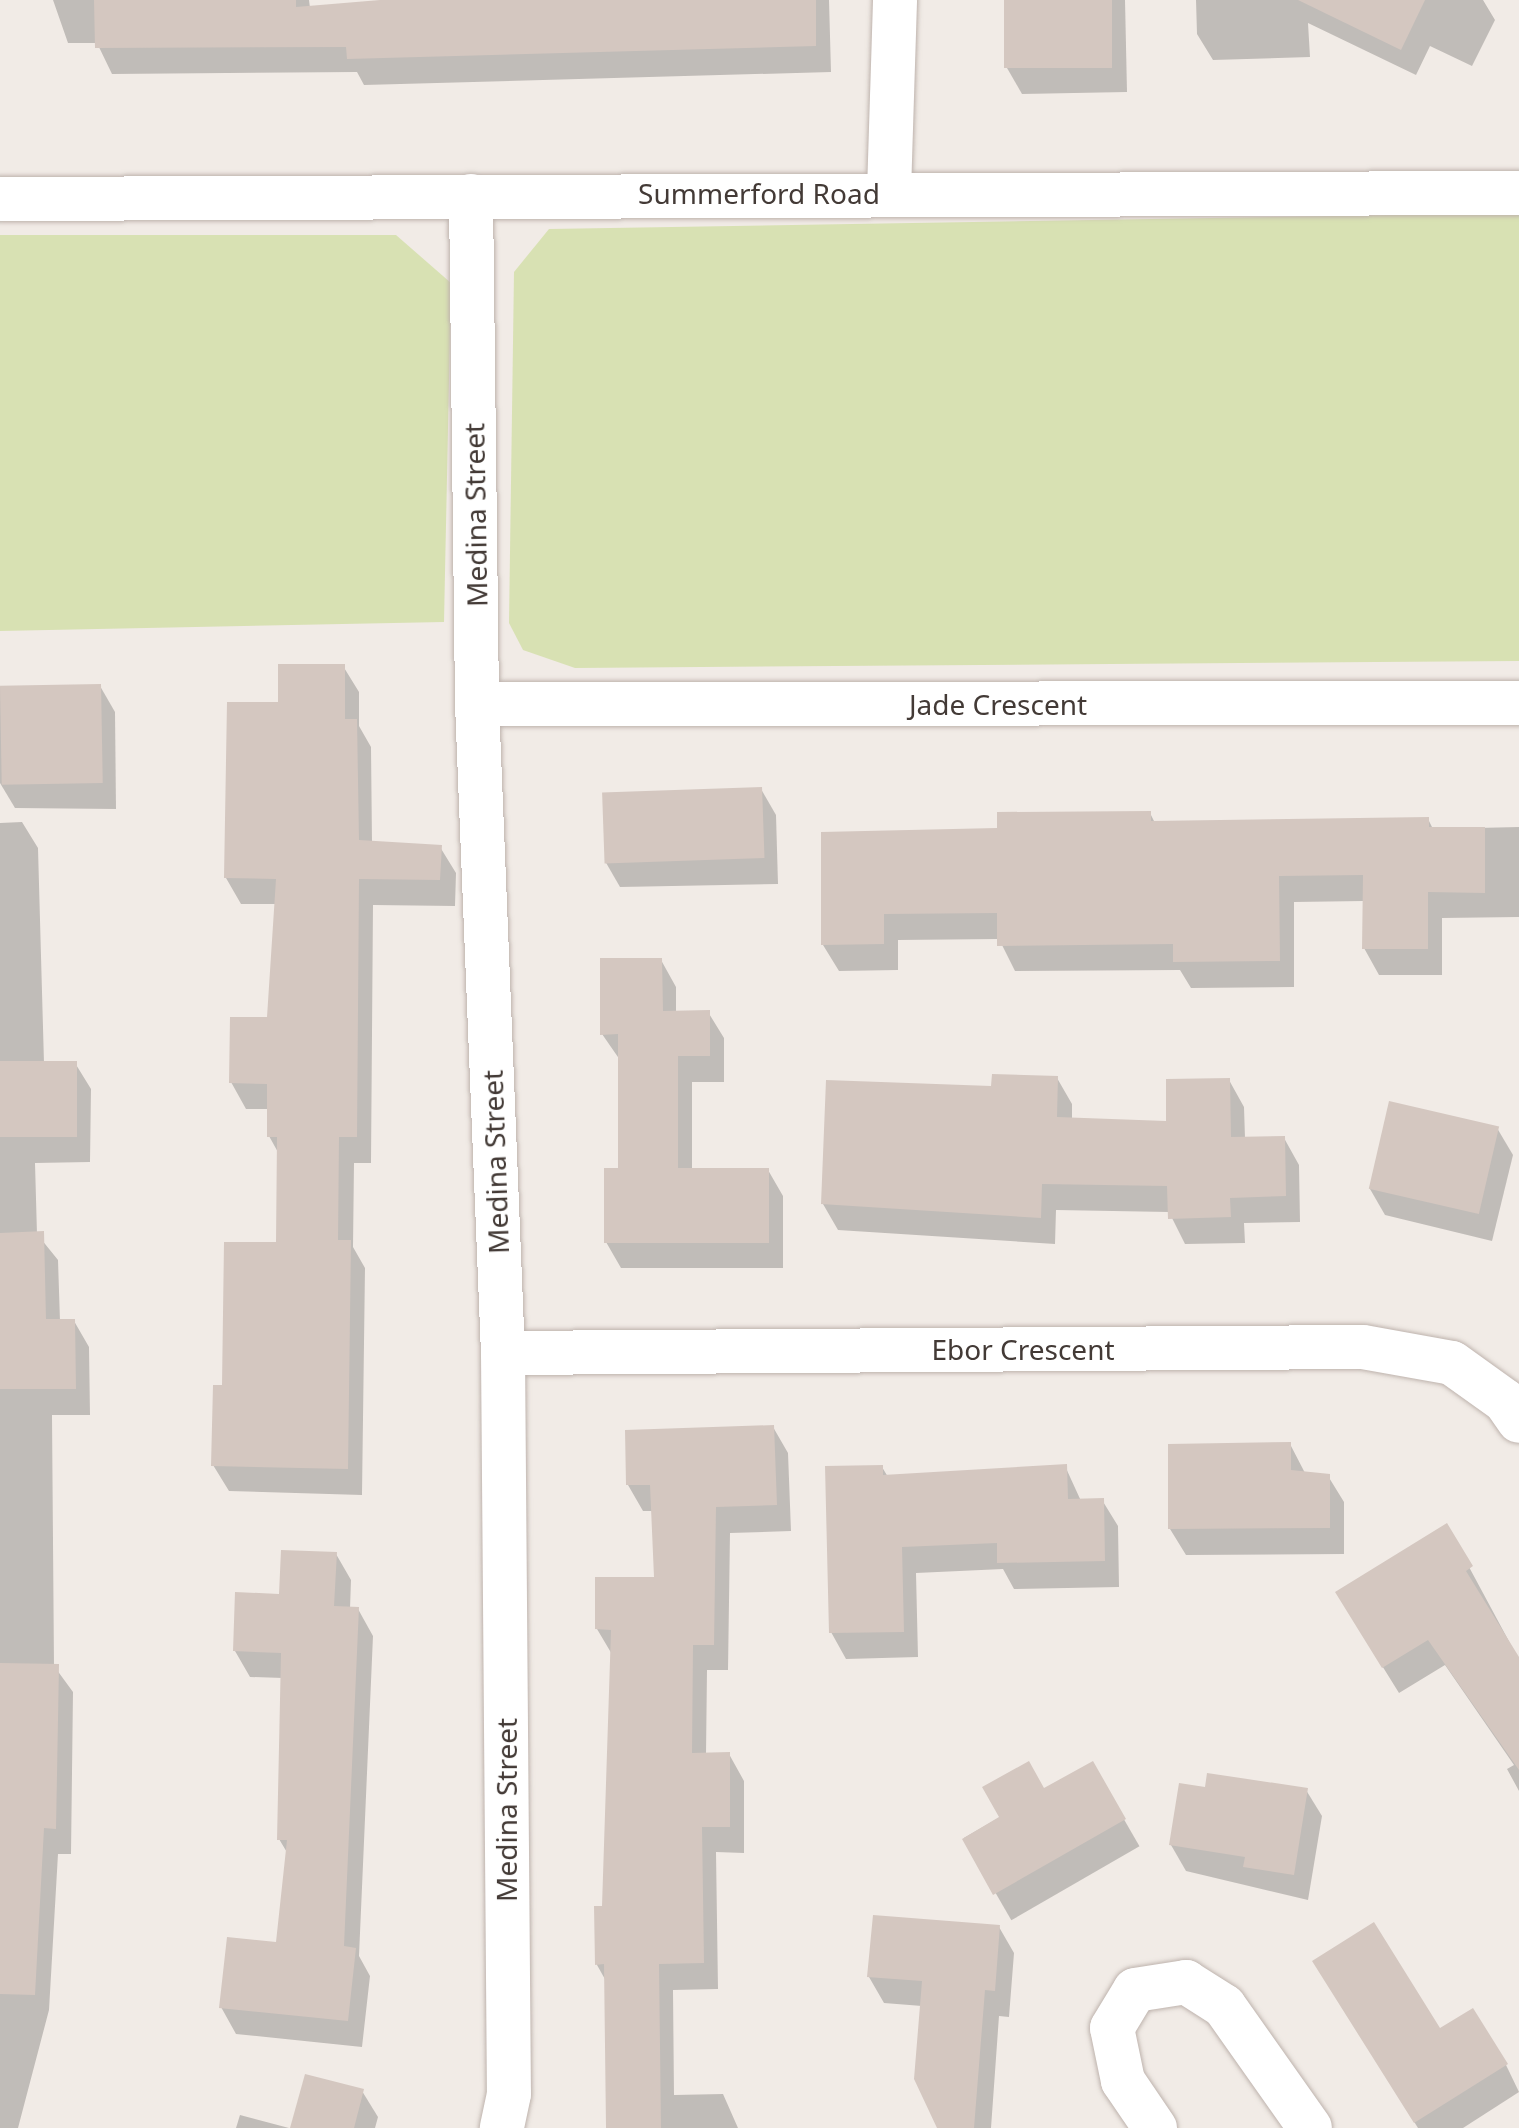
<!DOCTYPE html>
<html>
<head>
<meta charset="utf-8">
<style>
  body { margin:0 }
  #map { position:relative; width:1519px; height:2128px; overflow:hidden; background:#f1ebe6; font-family:"Noto Sans",sans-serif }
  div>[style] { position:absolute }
  .green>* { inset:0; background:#d8e1b3 }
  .shadow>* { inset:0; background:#0003; transform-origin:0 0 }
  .building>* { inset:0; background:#d4c7c0; transform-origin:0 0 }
  .roads { filter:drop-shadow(0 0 2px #beb3ad) drop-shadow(0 0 2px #beb3ad) }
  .minor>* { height:44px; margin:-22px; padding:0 22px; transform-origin:22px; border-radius:22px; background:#fff }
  span { translate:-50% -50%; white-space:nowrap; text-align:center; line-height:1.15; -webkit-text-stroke:8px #fff; paint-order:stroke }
  .street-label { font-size:28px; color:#433a36 }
</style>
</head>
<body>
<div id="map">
  <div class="green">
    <div style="clip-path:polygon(1519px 213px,1519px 661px,575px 668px,523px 650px,509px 623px,514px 272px,549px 229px)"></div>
    <div style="clip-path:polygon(0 235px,396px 235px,451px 283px,444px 622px,0 631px)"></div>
  </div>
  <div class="shadow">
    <div style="clip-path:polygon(53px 0,309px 0,310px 8px,420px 0,829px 0,831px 72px,364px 85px,357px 72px,112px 74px,97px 43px,68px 43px)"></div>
    <div style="clip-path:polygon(1006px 0,1125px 0,1127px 92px,1022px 94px,1007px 68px)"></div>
    <div style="clip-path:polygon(1196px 0,1483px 0,1495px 20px,1472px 66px,1430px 46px,1416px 75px,1308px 23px,1310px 57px,1213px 60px,1197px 34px)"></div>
    <div style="clip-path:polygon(343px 666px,359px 692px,359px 726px,371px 747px,372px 843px,440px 847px,456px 873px,455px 906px,373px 905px,371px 1163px,354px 1163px,353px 1247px,365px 1268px,362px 1495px,229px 1491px,213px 1465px,224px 1387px,278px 1244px,279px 1154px,269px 1136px,269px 1109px,246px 1109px,231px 1082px,269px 1019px,277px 904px,241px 904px,226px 878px,280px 704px)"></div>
    <div style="clip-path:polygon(100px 686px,115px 712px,116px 809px,15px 808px,0 783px,0 687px)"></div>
    <div style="clip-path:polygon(761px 789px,776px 815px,778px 884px,620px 887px,605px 861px)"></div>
    <div style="clip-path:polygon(1150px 813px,1155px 823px,1428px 819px,1433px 829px,1519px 827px,1519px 917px,1442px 918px,1442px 975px,1379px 975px,1364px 948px,1364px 901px,1294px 902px,1294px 987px,1191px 988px,1180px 970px,1015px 971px,999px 939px,898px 940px,898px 970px,839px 971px,823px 945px,999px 830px)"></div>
    <div style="clip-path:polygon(22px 822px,38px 848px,44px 1063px,75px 1063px,91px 1089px,90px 1162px,35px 1163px,37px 1234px,58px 1260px,60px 1321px,74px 1321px,89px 1347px,90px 1415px,52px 1415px,54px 1666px,73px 1692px,71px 1854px,58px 1854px,49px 2010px,18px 2128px,0 2128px,0 823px)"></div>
    <div style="clip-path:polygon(661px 960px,676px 987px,676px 1012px,708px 1012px,724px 1038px,724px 1082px,692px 1082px,692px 1170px,768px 1170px,783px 1196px,783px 1268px,621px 1268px,606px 1242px,620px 1170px,620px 1060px,602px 1034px)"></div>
    <div style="clip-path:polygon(1057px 1078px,1072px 1104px,1072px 1120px,1168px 1123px,1229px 1080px,1244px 1107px,1245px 1138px,1284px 1138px,1299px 1165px,1300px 1222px,1244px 1223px,1245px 1243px,1185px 1244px,1169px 1212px,1056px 1210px,1055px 1244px,838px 1230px,823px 1204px,993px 1088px)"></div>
    <div style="clip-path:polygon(1497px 1128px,1513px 1155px,1492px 1241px,1385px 1215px,1370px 1189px)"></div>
    <div style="clip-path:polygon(773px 1427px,788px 1453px,791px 1531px,730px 1533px,728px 1670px,707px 1670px,706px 1755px,729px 1754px,744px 1781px,744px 1853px,716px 1852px,718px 1989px,673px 1990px,674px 2095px,723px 2094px,738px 2128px,607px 2128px,606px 1981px,597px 1965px,596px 1908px,604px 1908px,613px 1656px,597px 1629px,656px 1579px,653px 1511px,643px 1511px,628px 1485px)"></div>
    <div style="clip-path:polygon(1290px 1444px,1305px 1473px,1328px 1476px,1344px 1502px,1344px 1554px,1186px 1555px,1170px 1529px)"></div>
    <div style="clip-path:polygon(1065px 1466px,1081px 1501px,1102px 1500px,1118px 1526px,1119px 1587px,1014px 1589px,1003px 1569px,916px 1573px,918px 1657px,846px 1659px,831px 1632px,882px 1467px,888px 1477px)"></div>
    <div style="clip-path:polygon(1447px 1526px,1519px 1660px,1519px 1791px,1507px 1769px,1514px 1765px,1445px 1665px,1399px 1693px,1353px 1619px)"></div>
    <div style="clip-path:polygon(336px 1554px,351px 1580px,350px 1609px,358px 1609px,373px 1636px,359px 1956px,370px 1976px,362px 2047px,236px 2034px,221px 2007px,278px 1944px,288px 1854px,279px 1839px,283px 1678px,250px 1677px,235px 1651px,281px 1596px)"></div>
    <div style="left:1092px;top:1764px;width:95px;height:148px;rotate:60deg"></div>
    <div style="clip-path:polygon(1207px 1790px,1306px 1790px,1322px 1816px,1308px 1900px,1186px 1871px,1171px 1845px)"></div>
    <div style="clip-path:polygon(999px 1927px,1014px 1953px,1009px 2017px,999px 2016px,991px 2128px,939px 2128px,922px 2006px,884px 2003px,869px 1977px)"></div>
    <div style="clip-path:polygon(1330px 1987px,1506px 2065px,1519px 2092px,1463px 2128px,1418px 2128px)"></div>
    <div style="clip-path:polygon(362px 2091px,378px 2117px,375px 2128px,292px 2128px)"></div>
    <div style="clip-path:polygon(240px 2115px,289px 2128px,236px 2128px)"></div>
  </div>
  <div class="building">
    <div style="clip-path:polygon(94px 0,296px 0,296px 7px,380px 0,816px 0,816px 46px,347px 59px,346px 47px,95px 48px)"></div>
    <div style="left:1004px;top:0;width:108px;height:68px"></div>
    <div style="clip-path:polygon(1298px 0,1425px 0,1401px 50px)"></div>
    <div style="clip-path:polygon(278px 664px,345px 664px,345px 719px,357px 719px,359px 840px,442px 845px,440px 880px,359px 879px,357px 1137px,339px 1137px,338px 1240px,351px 1240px,348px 1469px,211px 1466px,213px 1385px,222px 1385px,224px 1242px,276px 1242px,277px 1137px,267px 1137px,267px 1084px,229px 1083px,230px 1017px,267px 1017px,276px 879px,224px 878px,227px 702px,278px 702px)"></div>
    <div style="left:101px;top:684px;width:99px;height:101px;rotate:89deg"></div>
    <div style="left:762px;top:787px;width:71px;height:160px;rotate:88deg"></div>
    <div style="clip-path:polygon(1151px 811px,1151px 821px,1429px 817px,1429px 827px,1485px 827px,1485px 893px,1428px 892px,1428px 949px,1362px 949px,1363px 875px,1279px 876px,1280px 961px,1173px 962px,1173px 944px,997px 946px,997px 913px,884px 914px,884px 944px,821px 945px,821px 832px,997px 828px,997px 812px)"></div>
    <div style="clip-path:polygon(600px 958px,662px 958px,663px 1011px,710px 1010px,710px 1056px,678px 1056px,678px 1168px,769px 1168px,769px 1243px,604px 1243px,604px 1168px,618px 1168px,618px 1034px,600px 1035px)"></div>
    <div style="left:0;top:1061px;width:77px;height:76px"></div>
    <div style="clip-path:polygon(992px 1074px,1058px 1076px,1057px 1117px,1166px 1121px,1166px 1079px,1230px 1078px,1231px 1137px,1285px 1136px,1286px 1196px,1230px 1198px,1231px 1217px,1168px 1219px,1167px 1186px,1042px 1184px,1041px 1218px,821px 1204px,826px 1080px,991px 1086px)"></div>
    <div style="left:1389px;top:1101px;width:113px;height:90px;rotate:13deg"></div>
    <div style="clip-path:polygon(44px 1231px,46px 1319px,75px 1319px,76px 1389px,0 1389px,0 1233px)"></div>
    <div style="clip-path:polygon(774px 1425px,777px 1505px,716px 1507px,714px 1645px,693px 1645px,692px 1753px,730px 1752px,730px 1827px,702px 1827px,704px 1963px,659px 1964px,661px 2128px,606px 2128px,604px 1964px,595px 1965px,594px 1906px,602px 1906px,611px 1630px,595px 1629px,595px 1577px,654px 1577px,650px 1485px,626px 1485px,625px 1430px)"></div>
    <div style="clip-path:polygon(1291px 1442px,1291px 1470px,1330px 1474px,1330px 1528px,1168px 1529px,1168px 1444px)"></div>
    <div style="clip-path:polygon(1067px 1464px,1068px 1499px,1104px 1498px,1105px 1561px,997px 1563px,997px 1543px,902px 1547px,904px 1632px,829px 1633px,825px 1466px,883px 1465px,883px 1475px)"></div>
    <div style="clip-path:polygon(1447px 1523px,1473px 1566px,1466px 1571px,1519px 1657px,1519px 1770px,1428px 1640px,1382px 1668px,1335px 1592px)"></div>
    <div style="clip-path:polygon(281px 1550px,337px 1552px,334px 1606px,359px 1607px,344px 1946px,356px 1948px,348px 2021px,219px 2008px,227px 1937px,276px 1942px,287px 1840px,277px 1840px,281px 1653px,233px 1651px,235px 1592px,279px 1594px)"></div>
    <div style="clip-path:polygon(0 1663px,59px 1664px,56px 1829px,44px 1828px,35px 1995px,0 1994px)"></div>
    <div style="clip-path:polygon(1029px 1761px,1044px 1788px,1093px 1761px,1126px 1819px,993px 1895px,962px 1839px,999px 1817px,982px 1787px)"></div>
    <div style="clip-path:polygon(1207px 1773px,1308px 1788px,1294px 1875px,1243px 1867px,1245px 1857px,1169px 1845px,1179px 1783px,1205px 1787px)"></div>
    <div style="clip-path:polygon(873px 1915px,1000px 1925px,995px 1991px,985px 1990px,974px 2128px,937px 2128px,914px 2079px,922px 1981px,867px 1977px)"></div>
    <div style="clip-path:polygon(1374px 1922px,1440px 2028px,1473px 2008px,1508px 2064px,1414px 2123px,1312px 1961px)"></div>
    <div style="clip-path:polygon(305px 2074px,364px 2089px,354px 2128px,290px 2128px)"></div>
  </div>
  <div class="roads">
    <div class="minor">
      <div style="left:889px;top:192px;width:192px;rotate:-88.2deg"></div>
      <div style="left:471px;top:196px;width:508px;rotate:89.32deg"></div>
      <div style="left:477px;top:704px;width:650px;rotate:87.71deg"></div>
      <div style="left:503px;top:1353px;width:741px;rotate:89.54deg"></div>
      <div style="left:509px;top:2094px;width:35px;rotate:102deg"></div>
      <div style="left:0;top:199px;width:1519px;rotate:-0.23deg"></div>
      <div style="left:477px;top:704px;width:1042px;rotate:-0.05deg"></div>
      <div style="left:503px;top:1353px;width:860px;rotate:-0.4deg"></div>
      <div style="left:1363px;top:1347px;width:90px;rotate:10.2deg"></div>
      <div style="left:1452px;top:1363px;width:65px;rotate:35.6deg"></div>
      <div style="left:1505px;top:1401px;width:24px;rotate:55deg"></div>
      <div style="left:1155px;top:2128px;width:57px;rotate:-124.2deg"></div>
      <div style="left:1123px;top:2081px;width:54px;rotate:-101.7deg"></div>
      <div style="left:1112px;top:2028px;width:44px;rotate:-58.8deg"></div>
      <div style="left:1135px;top:1990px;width:52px;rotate:-8.9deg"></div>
      <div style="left:1186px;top:1982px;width:45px;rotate:32.3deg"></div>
      <div style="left:1224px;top:2006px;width:149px;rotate:54.8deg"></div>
    </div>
  </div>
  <div class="street-label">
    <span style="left:759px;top:193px">Summerford Road</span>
    <span style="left:475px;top:515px;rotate:-91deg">Medina Street</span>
    <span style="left:998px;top:704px">Jade Crescent</span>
    <span style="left:495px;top:1162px;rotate:-92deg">Medina Street</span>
    <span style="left:1023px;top:1349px">Ebor Crescent</span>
    <span style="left:506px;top:1810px;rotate:-90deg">Medina Street</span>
  </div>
</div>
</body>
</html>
